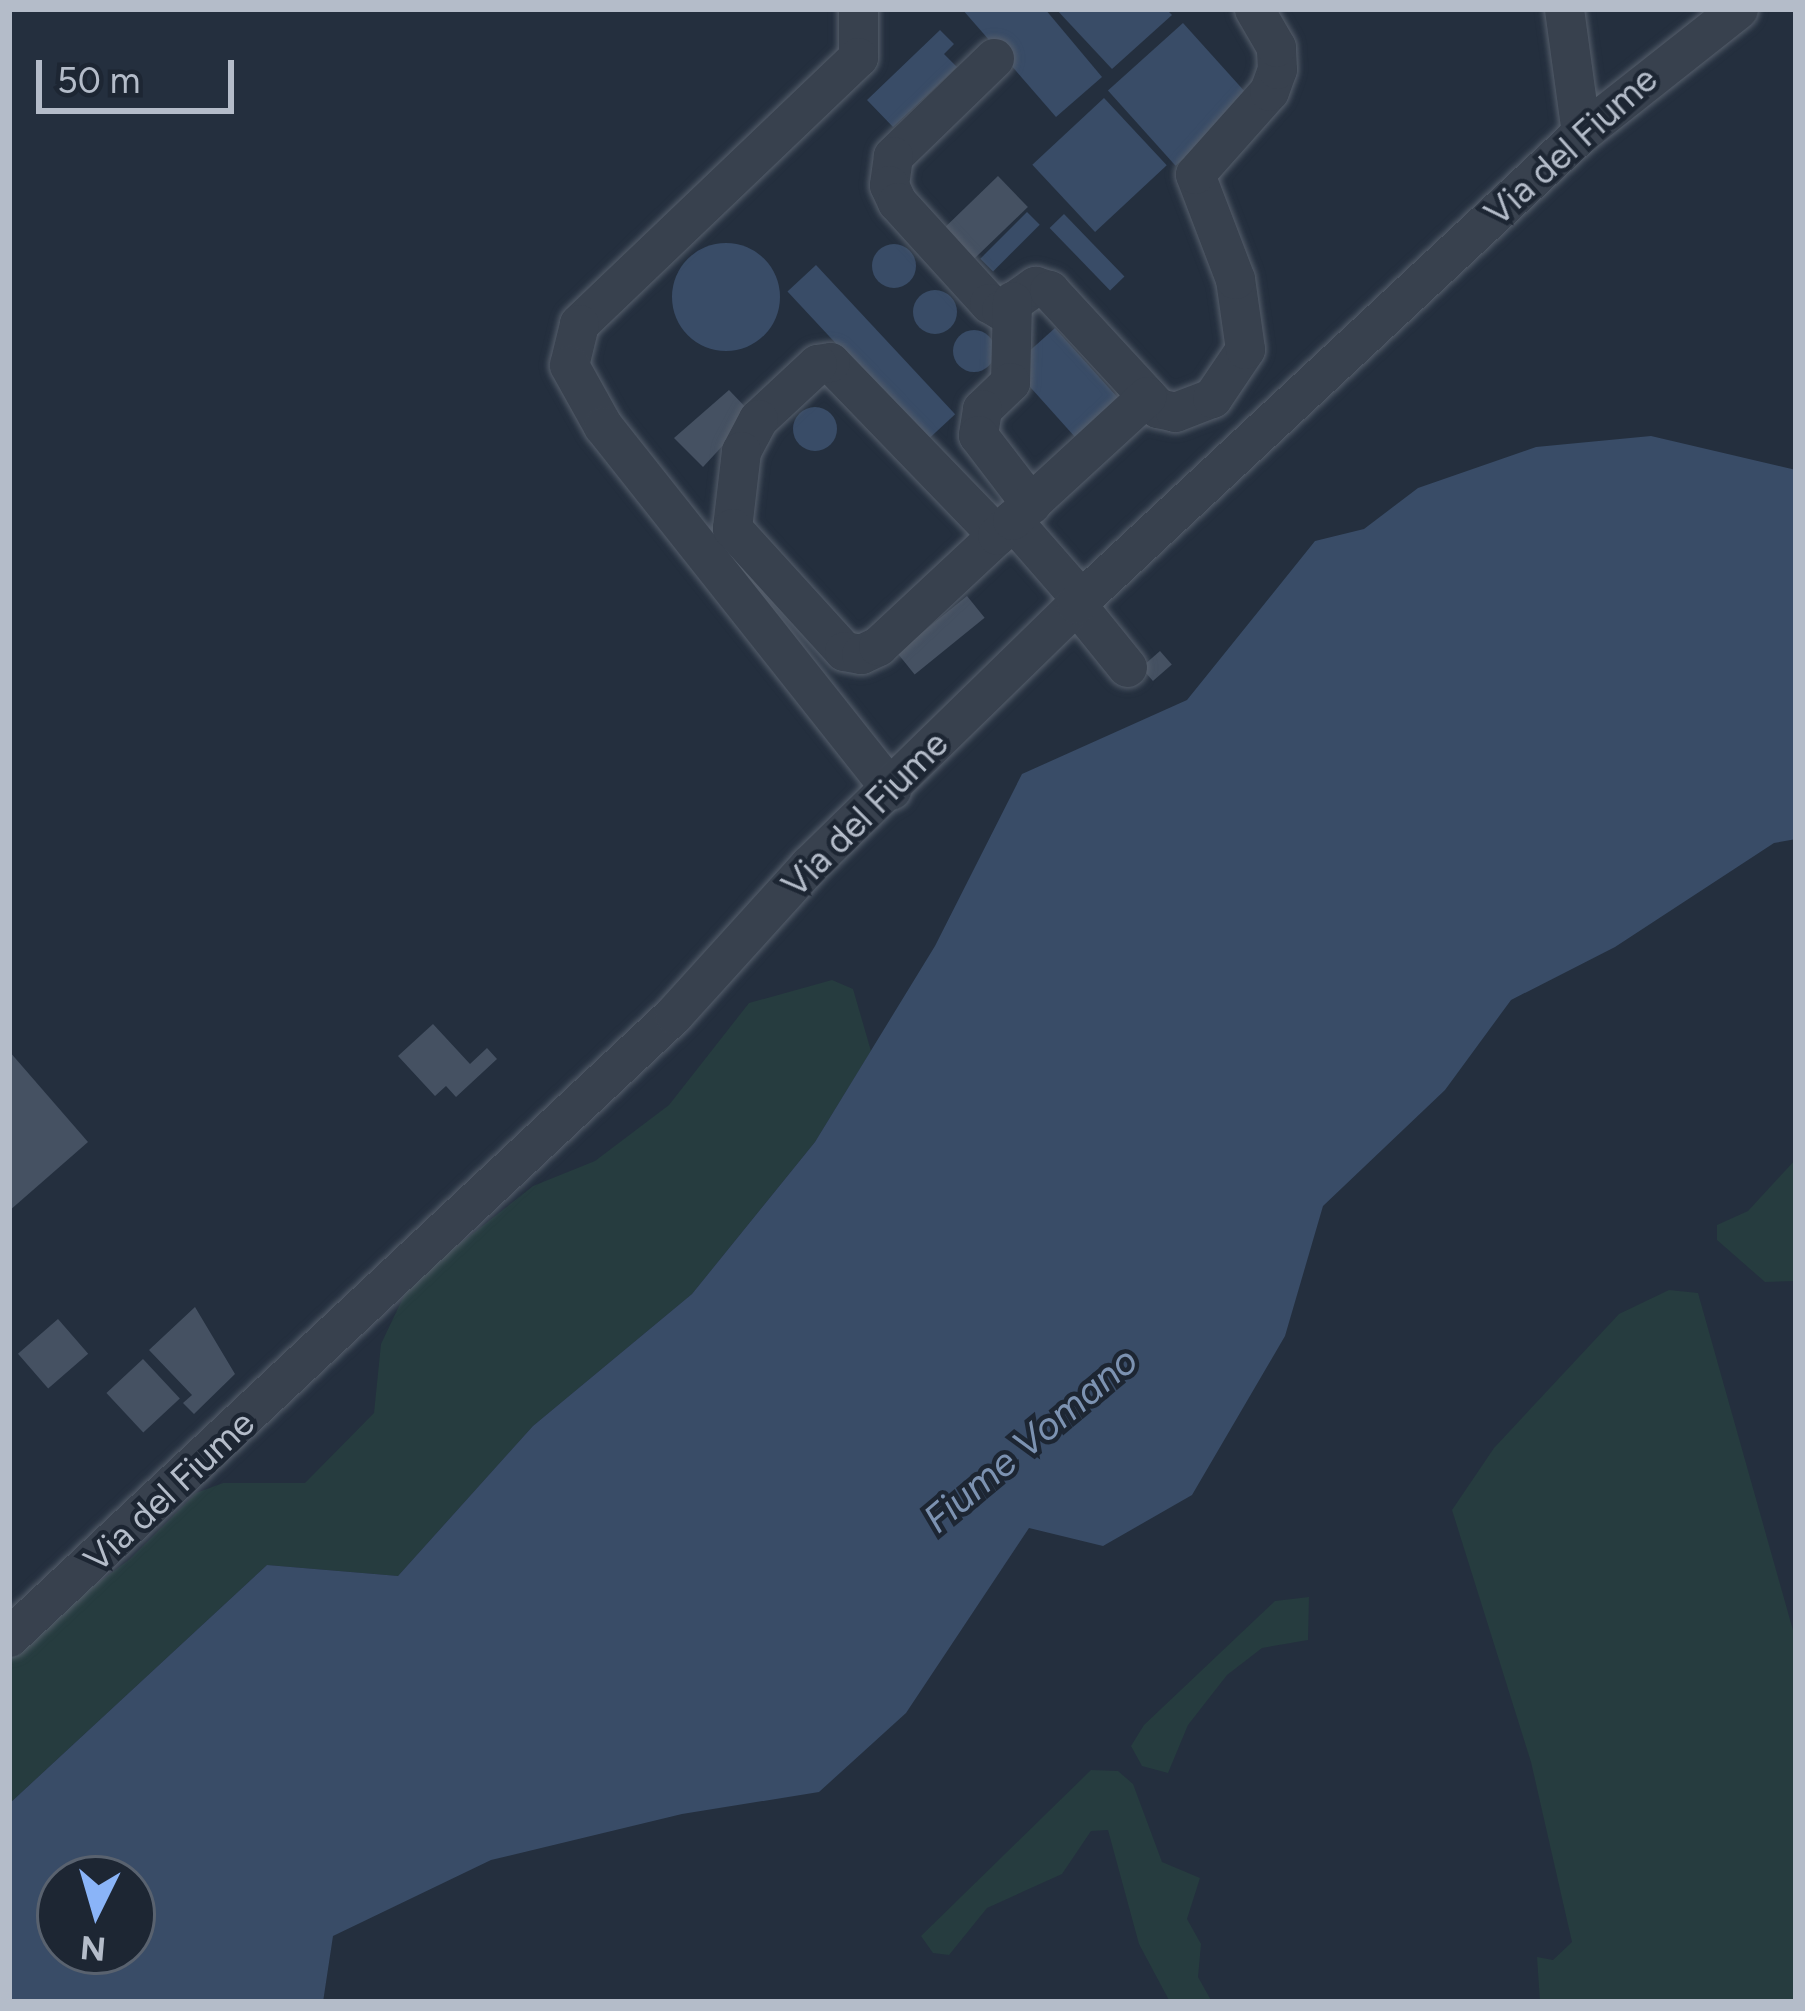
<!DOCTYPE html>
<html>
<head>
<meta charset="utf-8">
<style>
  body { margin:0 }
  #map { position:relative; width:1805px; height:2011px; overflow:hidden; background:#242f3e; font-family:Figtree,sans-serif }
  div>[style] { position:absolute }
  .green>* { inset:0; background:#263c3f }
  .water>* { inset:0; background:#394c67; transform-origin:0 0 }
  .round { border-radius:50% }
  .building>* { inset:0; background:#455162; transform-origin:0 0 }
  .roads { filter:drop-shadow(0 0 3px #565f6c) drop-shadow(0 0 3px #565f6c) }
  .minor>* { height:39px; margin:-19.5px; padding:0 19.5px; transform-origin:19.5px; border-radius:19.5px; background:#38414e }
  span { translate:-50% -50%; white-space:nowrap; text-align:center; line-height:1.15; -webkit-text-stroke:9px #1d2633; paint-order:stroke }
  .street-label { font-size:36px; color:#b4bcc9 }
  .water-label { font-size:39px; color:#7c92b1; font-style:italic }
  .frame { position:absolute; inset:0; border:12px solid #b4bcc9; pointer-events:none }
  .north { position:absolute; left:36px; top:1855px; width:120px; height:120px; box-sizing:border-box; background:#1d2633; border:3px solid #59626f; border-radius:50%; rotate:185deg; font-size:33px; font-weight:700; line-height:48px; text-align:center; color:#b4bcc9 }
  .north::after { content:''; display:block; margin:auto; width:42px; height:54px; background:#8ab4f8; clip-path:polygon(50% 0,100% 100%,50% 72%,0 100%) }
  .scale { position:absolute; left:36px; top:60px; width:198px; height:54px; box-sizing:border-box; border:6px solid #b4bcc9; border-top:0; padding-left:15px; font-size:36px; line-height:42px; white-space:nowrap; color:#b4bcc9; -webkit-text-stroke:9px #1d2633; paint-order:stroke }
</style>
</head>
<body>
<div id="map">
  <div class="green">
    <div style="clip-path:polygon(832px 980px,853px 989px,871px 1051px,815px 1142px,692px 1294px,533px 1426px,398px 1576px,267px 1565px,9px 1804px,9px 1649px,130px 1559px,196px 1493px,223px 1483px,305px 1483px,374px 1413px,381px 1344px,410px 1283px,533px 1186px,595px 1161px,669px 1105px,749px 1003px)"></div>
    <div style="clip-path:polygon(1796px 1159px,1796px 1281px,1765px 1282px,1717px 1240px,1717px 1225px,1748px 1211px)"></div>
    <div style="clip-path:polygon(1669px 1290px,1698px 1293px,1796px 1641px,1796px 2002px,1540px 2002px,1537px 1957px,1553px 1960px,1572px 1942px,1531px 1762px,1452px 1510px,1494px 1448px,1619px 1314px)"></div>
    <div style="clip-path:polygon(1309px 1597px,1308px 1640px,1262px 1648px,1227px 1675px,1188px 1725px,1168px 1773px,1142px 1766px,1131px 1746px,1144px 1725px,1275px 1601px)"></div>
    <div style="clip-path:polygon(1091px 1770px,1118px 1771px,1133px 1784px,1162px 1862px,1200px 1878px,1187px 1919px,1201px 1944px,1198px 1977px,1212px 2002px,1170px 2002px,1139px 1944px,1108px 1830px,1091px 1831px,1062px 1874px,987px 1908px,949px 1955px,933px 1953px,921px 1936px)"></div>
  </div>
  <div class="water">
    <div style="clip-path:polygon(962px 9px,1045px 9px,1102px 77px,1056px 117px)"></div>
    <div style="clip-path:polygon(1056px 9px,1166px 9px,1172px 15px,1112px 69px)"></div>
    <div style="left:1183px;top:23px;width:101px;height:101px;rotate:48deg"></div>
    <div style="clip-path:polygon(940px 30px,954px 44px,944px 54px,957px 67px,893px 127px,867px 100px)"></div>
    <div style="left:1104px;top:98px;width:92px;height:98px;rotate:47deg"></div>
    <div style="left:1027px;top:212px;width:18px;height:66px;rotate:45deg"></div>
    <div style="left:1064px;top:214px;width:87px;height:20px;rotate:46deg"></div>
    <div class="round" style="left:672px;top:243px;width:108px;height:108px"></div>
    <div class="round" style="left:872px;top:244px;width:44px;height:44px"></div>
    <div style="left:816px;top:265px;width:204px;height:39px;rotate:47deg"></div>
    <div class="round" style="left:913px;top:290px;width:44px;height:44px"></div>
    <div style="left:1055px;top:328px;width:99px;height:58px;rotate:48deg"></div>
    <div class="round" style="left:953px;top:330px;width:42px;height:42px"></div>
    <div class="round" style="left:793px;top:407px;width:44px;height:44px"></div>
    <div style="clip-path:polygon(evenodd,1651px 436px,1796px 470px,1796px 839px,1774px 843px,1615px 947px,1511px 1000px,1445px 1090px,1323px 1206px,1285px 1336px,1192px 1495px,1103px 1546px,1029px 1528px,906px 1713px,819px 1792px,682px 1814px,491px 1860px,333px 1936px,323px 2002px,9px 2002px,9px 1804px,267px 1565px,398px 1576px,533px 1426px,692px 1294px,815px 1142px,935px 946px,1022px 774px,1187px 700px,1315px 541px,1364px 529px,1418px 488px,1536px 447px,1651px 436px,60px 1879px,132px 1879px,132px 1951px,60px 1951px,60px 1879px)"></div>
  </div>
  <div class="building">
    <div style="left:998px;top:176px;width:43px;height:83px;rotate:46deg"></div>
    <div style="clip-path:polygon(729px 390px,752px 414px,703px 467px,674px 438px)"></div>
    <div style="left:967px;top:596px;width:28px;height:90px;rotate:51deg"></div>
    <div style="left:1160px;top:651px;width:18px;height:25px;rotate:49deg"></div>
    <div style="clip-path:polygon(433px 1024px,470px 1064px,487px 1048px,497px 1059px,456px 1097px,446px 1086px,435px 1096px,398px 1056px)"></div>
    <div style="clip-path:polygon(9px 1051px,88px 1142px,9px 1211px)"></div>
    <div style="clip-path:polygon(195px 1307px,235px 1374px,194px 1414px,183px 1403px,192px 1395px,149px 1350px)"></div>
    <div style="left:58px;top:1319px;width:46px;height:53px;rotate:49deg"></div>
    <div style="left:143px;top:1359px;width:54px;height:50px;rotate:47deg"></div>
  </div>
  <div class="roads">
    <div class="minor">
      <div style="left:858px;top:9px;width:48px;rotate:90deg"></div>
      <div style="left:858px;top:57px;width:386px;rotate:136.3deg"></div>
      <div style="left:579px;top:324px;width:42px;rotate:103.7deg"></div>
      <div style="left:569px;top:365px;width:70px;rotate:60.9deg"></div>
      <div style="left:603px;top:426px;width:464px;rotate:51.6deg"></div>
      <div style="left:1564px;top:9px;width:125px;rotate:82.2deg"></div>
      <div style="left:994px;top:58px;width:141px;rotate:135.9deg"></div>
      <div style="left:893px;top:156px;width:29px;rotate:98deg"></div>
      <div style="left:889px;top:185px;width:19px;rotate:65deg"></div>
      <div style="left:897px;top:202px;width:137px;rotate:47.7deg"></div>
      <div style="left:989px;top:303px;width:14px;rotate:30deg"></div>
      <div style="left:1001px;top:310px;width:42px;rotate:-35.2deg"></div>
      <div style="left:1035px;top:286px;width:15px;rotate:16deg"></div>
      <div style="left:1049px;top:290px;width:161px;rotate:47.3deg"></div>
      <div style="left:1158px;top:408px;width:17px;rotate:13deg"></div>
      <div style="left:1175px;top:412px;width:40px;rotate:-21deg"></div>
      <div style="left:1212px;top:398px;width:59px;rotate:-56deg"></div>
      <div style="left:1245px;top:349px;width:71px;rotate:-98.1deg"></div>
      <div style="left:1235px;top:279px;width:112px;rotate:-110.9deg"></div>
      <div style="left:1195px;top:174px;width:111px;rotate:-48.3deg"></div>
      <div style="left:1269px;top:91px;width:23px;rotate:-70deg"></div>
      <div style="left:1277px;top:69px;width:22px;rotate:-93deg"></div>
      <div style="left:1276px;top:47px;width:44px;rotate:-120.1deg"></div>
      <div style="left:1012px;top:301px;width:81px;rotate:91.4deg"></div>
      <div style="left:1010px;top:382px;width:39px;rotate:136deg"></div>
      <div style="left:982px;top:409px;width:26px;rotate:99deg"></div>
      <div style="left:978px;top:435px;width:87px;rotate:52.5deg"></div>
      <div style="left:1012px;top:520px;width:105px;rotate:48.9deg"></div>
      <div style="left:997px;top:535px;width:240px;rotate:-134deg"></div>
      <div style="left:830px;top:362px;width:13px;rotate:171deg"></div>
      <div style="left:817px;top:364px;width:81px;rotate:137deg"></div>
      <div style="left:758px;top:419px;width:36px;rotate:118deg"></div>
      <div style="left:741px;top:451px;width:78px;rotate:96.7deg"></div>
      <div style="left:732px;top:528px;width:166px;rotate:47.7deg"></div>
      <div style="left:844px;top:651px;width:17px;rotate:10deg"></div>
      <div style="left:861px;top:654px;width:19px;rotate:-25deg"></div>
      <div style="left:878px;top:646px;width:163px;rotate:-43deg"></div>
      <div style="left:997px;top:535px;width:21px;rotate:-45deg"></div>
      <div style="left:1012px;top:520px;width:183px;rotate:-42.6deg"></div>
      <div style="left:1076px;top:604px;width:81px;rotate:51deg"></div>
      <div style="left:9px;top:1637px;width:911px;rotate:-43.13deg"></div>
      <div style="left:674px;top:1014px;width:201px;rotate:-47.8deg"></div>
      <div style="left:809px;top:865px;width:373px;rotate:-44.3deg"></div>
      <div style="left:1076px;top:604px;width:691px;rotate:-43deg"></div>
      <div style="left:1581px;top:133px;width:200px;rotate:-38.3deg"></div>
    </div>
  </div>
  <div class="street-label">
    <span style="left:1571px;top:146px;rotate:-42deg">Via del Fiume</span>
    <span style="left:865px;top:814px;rotate:-45deg">Via del Fiume</span>
    <span style="left:169px;top:1491px;rotate:-43deg">Via del Fiume</span>
  </div>
  <div class="water-label">
    <span style="left:1031px;top:1440px;rotate:-40deg">Fiume Vomano</span>
  </div>
  <div class="frame"></div>
  <div class="north">N</div>
  <div class="scale">50 m</div>
</div>
</body>
</html>
